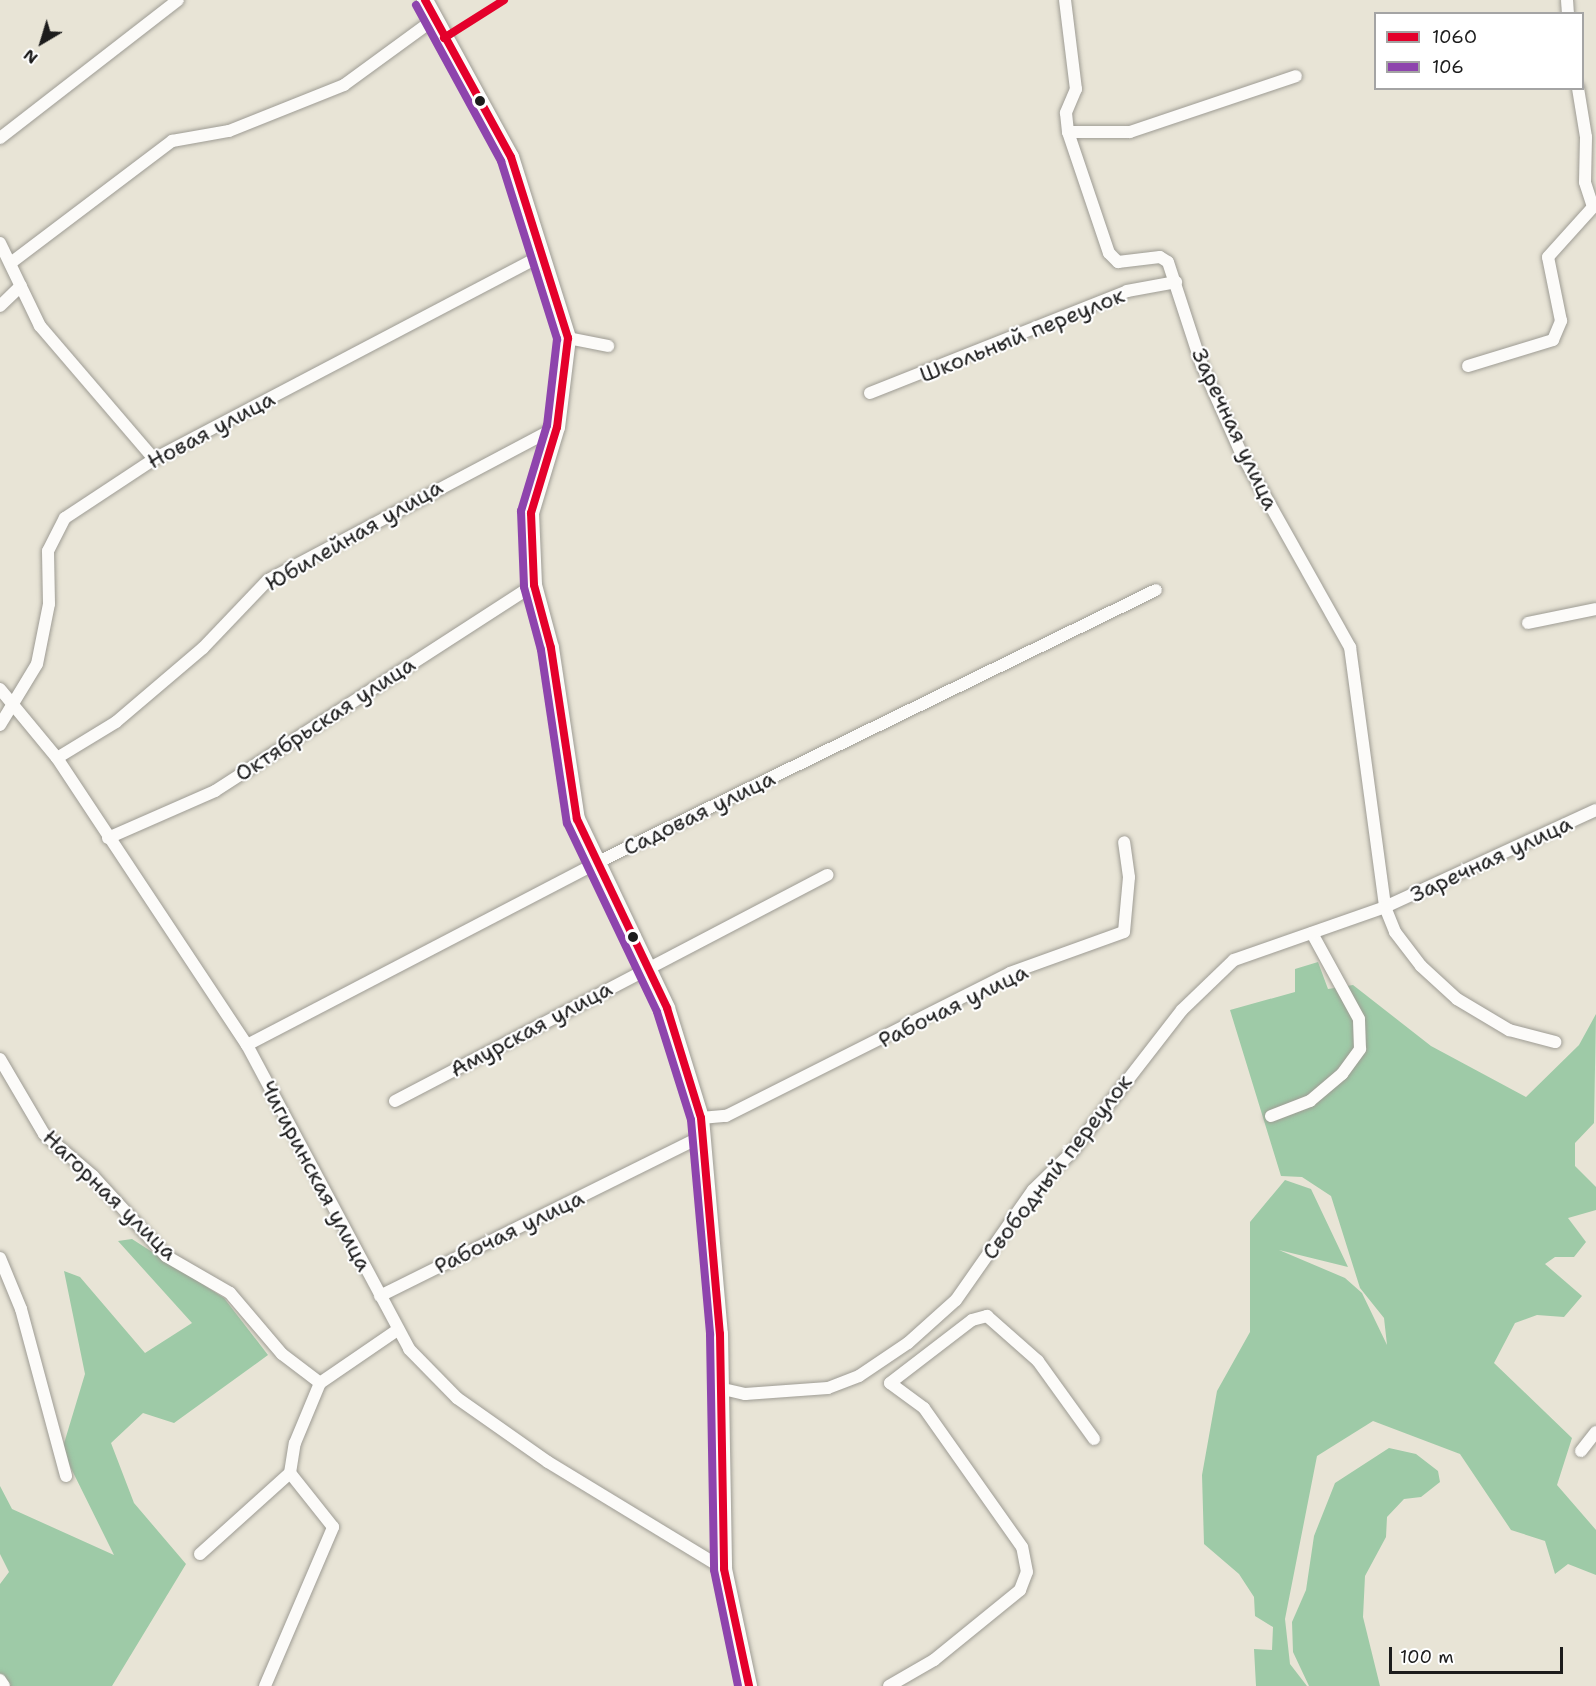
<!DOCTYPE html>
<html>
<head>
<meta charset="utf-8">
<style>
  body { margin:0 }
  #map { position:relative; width:1596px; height:1686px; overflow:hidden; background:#e8e4d6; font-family:"Shantell Sans",sans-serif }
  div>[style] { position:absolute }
  .forest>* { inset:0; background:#9ecaa7 }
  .roads { filter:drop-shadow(0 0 2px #9e9c94) drop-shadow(0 0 2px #9e9c94) }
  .street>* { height:12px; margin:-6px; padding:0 6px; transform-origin:6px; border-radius:6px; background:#fcfbf9 }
  .secondary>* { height:16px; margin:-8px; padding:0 8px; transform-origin:8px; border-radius:8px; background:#fcfbf9 }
  .bus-1>* { height:8px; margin:-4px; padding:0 4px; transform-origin:4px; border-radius:4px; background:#e4002b }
  .bus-2>* { height:8px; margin:-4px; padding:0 4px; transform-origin:4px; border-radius:4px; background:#8e44ad }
  .dots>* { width:16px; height:16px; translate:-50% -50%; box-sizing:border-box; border:3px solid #fff; border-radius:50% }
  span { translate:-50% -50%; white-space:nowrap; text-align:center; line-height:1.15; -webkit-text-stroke:4.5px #fff; paint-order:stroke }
  .street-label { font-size:22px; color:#1c1c1c }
  .legend { position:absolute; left:1374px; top:12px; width:210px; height:78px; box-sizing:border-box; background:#fff; border:2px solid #a4a4a4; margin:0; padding:8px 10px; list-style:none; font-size:18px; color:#1c1c1c }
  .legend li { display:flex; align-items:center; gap:12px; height:30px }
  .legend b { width:30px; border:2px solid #a4a4a4 }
  .north { position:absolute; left:12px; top:12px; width:60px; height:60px; -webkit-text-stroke:4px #fff; paint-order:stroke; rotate:218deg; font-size:16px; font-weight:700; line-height:24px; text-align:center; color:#1c1c1c }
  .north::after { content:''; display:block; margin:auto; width:21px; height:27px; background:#1c1c1c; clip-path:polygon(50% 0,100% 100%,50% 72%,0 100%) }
  .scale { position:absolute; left:1389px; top:1647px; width:174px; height:27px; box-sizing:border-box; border:3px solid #1c1c1c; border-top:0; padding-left:8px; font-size:18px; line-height:21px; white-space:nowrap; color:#1c1c1c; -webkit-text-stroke:4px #fff; paint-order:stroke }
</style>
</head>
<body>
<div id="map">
  <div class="forest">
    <div style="clip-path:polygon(1318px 962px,1328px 989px,1353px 985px,1431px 1046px,1526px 1097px,1579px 1045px,1596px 1014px,1594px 1123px,1575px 1143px,1575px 1166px,1596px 1187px,1596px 1210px,1568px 1218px,1586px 1242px,1574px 1257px,1555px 1257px,1545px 1264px,1582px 1296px,1564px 1317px,1537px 1315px,1515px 1323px,1494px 1363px,1572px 1438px,1557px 1485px,1596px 1530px,1596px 1575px,1568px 1564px,1555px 1574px,1545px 1541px,1511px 1530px,1460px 1454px,1373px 1421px,1317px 1456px,1285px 1619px,1290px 1664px,1307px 1686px,1256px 1686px,1254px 1649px,1272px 1650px,1273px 1627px,1255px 1616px,1254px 1597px,1239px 1574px,1204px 1544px,1202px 1475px,1217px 1391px,1250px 1332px,1250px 1222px,1285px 1180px,1311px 1189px,1348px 1267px,1279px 1250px,1345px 1278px,1362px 1293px,1387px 1345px,1384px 1318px,1360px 1288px,1331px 1196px,1302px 1177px,1281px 1176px,1230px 1010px,1295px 992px,1295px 969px)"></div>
    <div style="clip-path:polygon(132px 1239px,224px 1298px,268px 1355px,174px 1423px,143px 1413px,111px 1443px,134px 1503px,186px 1564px,112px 1686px,0 1686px,0 1584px,9px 1572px,0 1554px,0 1486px,12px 1509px,114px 1555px,62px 1450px,85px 1374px,64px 1271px,80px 1277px,145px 1353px,192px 1323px,118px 1241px)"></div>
    <div style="clip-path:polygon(1389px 1448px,1416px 1454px,1438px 1471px,1440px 1482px,1421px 1497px,1404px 1499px,1387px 1517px,1386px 1537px,1365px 1576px,1363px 1617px,1380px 1686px,1309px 1686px,1293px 1652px,1292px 1622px,1306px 1590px,1314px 1536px,1335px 1483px)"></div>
  </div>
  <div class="roads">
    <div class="street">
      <div style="left:1065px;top:0;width:90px;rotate:83deg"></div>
      <div style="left:1076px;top:89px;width:26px;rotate:113deg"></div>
      <div style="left:1066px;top:113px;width:19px;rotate:84deg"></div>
      <div style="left:1068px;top:132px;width:128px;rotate:71.3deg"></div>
      <div style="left:1109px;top:253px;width:13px;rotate:45deg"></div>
      <div style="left:1118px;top:262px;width:42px;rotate:-6.8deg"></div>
      <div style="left:1160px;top:257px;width:9px;rotate:32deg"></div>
      <div style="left:1168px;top:262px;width:106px;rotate:71.9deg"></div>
      <div style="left:1201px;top:363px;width:98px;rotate:66deg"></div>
      <div style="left:1241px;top:453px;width:223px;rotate:60.7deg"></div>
      <div style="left:1350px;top:647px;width:262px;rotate:82.3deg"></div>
      <div style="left:1385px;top:907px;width:27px;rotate:68deg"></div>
      <div style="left:1395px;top:932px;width:43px;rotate:52.6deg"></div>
      <div style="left:1421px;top:966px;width:49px;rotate:42.5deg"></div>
      <div style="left:1457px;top:999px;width:61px;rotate:30.8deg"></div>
      <div style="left:1509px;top:1030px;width:48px;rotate:14.6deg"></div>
      <div style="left:1567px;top:0;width:14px;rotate:86deg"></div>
      <div style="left:1068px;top:132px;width:62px"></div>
      <div style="left:1130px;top:132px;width:175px;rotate:-18.6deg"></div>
      <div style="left:0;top:138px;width:225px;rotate:-37.8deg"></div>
      <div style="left:0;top:243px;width:92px;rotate:64.3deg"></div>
      <div style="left:40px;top:326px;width:175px;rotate:49.4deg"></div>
      <div style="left:12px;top:262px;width:201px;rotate:-37.1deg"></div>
      <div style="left:172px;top:141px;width:58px;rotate:-10deg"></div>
      <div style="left:229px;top:131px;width:124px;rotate:-21.8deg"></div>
      <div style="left:344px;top:85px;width:110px;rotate:-36.1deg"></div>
      <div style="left:0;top:306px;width:29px;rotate:-44deg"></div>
      <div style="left:568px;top:338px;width:41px;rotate:11.3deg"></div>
      <div style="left:1468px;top:366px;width:89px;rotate:-17deg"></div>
      <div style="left:1553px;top:340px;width:21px;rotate:-67deg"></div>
      <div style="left:1561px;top:321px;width:65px;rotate:-101.5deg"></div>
      <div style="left:1548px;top:257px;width:67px;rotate:-48deg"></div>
      <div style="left:1593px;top:207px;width:26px;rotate:-108deg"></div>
      <div style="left:1585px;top:182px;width:45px;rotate:-88.7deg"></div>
      <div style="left:1586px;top:137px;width:50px;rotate:-99.3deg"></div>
      <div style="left:870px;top:393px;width:277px;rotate:-21.6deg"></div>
      <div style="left:1127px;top:291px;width:50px;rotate:-10.4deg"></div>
      <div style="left:1528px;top:623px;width:69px;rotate:-11.6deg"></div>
      <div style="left:0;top:689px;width:89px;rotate:50.4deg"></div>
      <div style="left:57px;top:758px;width:344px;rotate:56.5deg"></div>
      <div style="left:247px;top:1045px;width:344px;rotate:61.9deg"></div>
      <div style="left:409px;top:1349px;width:69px;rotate:45.6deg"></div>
      <div style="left:457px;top:1398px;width:111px;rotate:35.1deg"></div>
      <div style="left:548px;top:1462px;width:206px;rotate:31.3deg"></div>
      <div style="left:0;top:725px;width:71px;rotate:-58.8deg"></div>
      <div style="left:37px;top:664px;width:61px;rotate:-78.7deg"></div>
      <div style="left:49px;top:604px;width:53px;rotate:-91.1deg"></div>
      <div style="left:48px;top:551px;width:37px;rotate:-63deg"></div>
      <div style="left:65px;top:518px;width:107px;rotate:-33.5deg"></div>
      <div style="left:154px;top:459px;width:435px;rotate:-27.7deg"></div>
      <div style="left:57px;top:758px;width:69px;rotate:-31.4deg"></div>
      <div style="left:116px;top:722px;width:114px;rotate:-40.4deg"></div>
      <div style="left:203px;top:648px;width:94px;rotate:-46.3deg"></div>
      <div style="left:268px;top:580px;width:327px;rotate:-27.9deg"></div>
      <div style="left:108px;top:838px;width:117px;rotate:-23.7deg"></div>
      <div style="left:215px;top:791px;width:380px;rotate:-32.9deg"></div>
      <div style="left:247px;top:1045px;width:391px;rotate:-27.5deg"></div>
      <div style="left:594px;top:864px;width:625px;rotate:-25.99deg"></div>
      <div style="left:0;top:1059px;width:87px;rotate:59.6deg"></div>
      <div style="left:44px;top:1134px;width:65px;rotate:40.6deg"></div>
      <div style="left:93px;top:1176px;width:108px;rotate:47.6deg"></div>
      <div style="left:166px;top:1256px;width:74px;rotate:30deg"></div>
      <div style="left:230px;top:1293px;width:80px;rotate:49.6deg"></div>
      <div style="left:282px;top:1354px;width:48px;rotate:37.3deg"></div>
      <div style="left:320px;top:1383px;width:92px;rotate:-34.4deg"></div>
      <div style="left:395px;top:1101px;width:488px;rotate:-27.6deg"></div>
      <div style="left:1271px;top:1116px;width:42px;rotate:-21deg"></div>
      <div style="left:1310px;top:1101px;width:42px;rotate:-40.2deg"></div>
      <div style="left:1342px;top:1074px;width:31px;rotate:-54deg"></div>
      <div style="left:1360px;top:1049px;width:30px;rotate:-92deg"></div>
      <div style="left:1359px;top:1019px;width:98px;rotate:-118.7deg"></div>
      <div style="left:701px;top:1118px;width:25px;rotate:-5deg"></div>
      <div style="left:726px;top:1116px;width:318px;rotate:-26.7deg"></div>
      <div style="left:1010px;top:973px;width:121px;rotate:-19.8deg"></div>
      <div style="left:1124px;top:932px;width:55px;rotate:-84.8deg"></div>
      <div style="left:1129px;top:877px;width:35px;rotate:-98deg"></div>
      <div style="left:0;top:1258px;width:55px;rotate:67.6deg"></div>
      <div style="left:21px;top:1309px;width:173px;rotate:74.9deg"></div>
      <div style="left:380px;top:1296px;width:360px;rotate:-26.4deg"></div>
      <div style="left:719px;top:1388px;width:27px;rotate:13deg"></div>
      <div style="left:745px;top:1394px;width:83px;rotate:-4.1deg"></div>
      <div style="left:828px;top:1388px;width:33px;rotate:-21deg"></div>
      <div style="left:859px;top:1376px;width:59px;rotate:-34deg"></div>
      <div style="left:908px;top:1343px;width:64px;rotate:-41.9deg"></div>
      <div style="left:956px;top:1300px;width:134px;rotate:-55deg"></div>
      <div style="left:1033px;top:1190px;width:53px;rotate:-44.2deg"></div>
      <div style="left:1071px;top:1153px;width:181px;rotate:-52.2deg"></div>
      <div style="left:1182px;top:1010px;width:72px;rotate:-43.9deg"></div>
      <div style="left:1234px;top:960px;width:160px;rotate:-19.3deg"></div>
      <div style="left:1385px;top:907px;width:232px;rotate:-24.7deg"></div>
      <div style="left:1581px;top:1451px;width:24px;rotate:-52deg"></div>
      <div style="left:200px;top:1554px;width:121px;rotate:-42deg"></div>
      <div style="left:290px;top:1473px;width:30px;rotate:-81deg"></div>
      <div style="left:295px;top:1443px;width:65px;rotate:-67.4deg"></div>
      <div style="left:0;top:1680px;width:7px;rotate:56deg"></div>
      <div style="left:265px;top:1686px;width:173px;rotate:-66.8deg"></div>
      <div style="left:333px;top:1527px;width:69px;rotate:-128.5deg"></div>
      <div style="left:889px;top:1686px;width:52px;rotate:-30deg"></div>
      <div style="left:934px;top:1660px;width:111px;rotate:-39.1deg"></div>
      <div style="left:1020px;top:1590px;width:19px;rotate:-69deg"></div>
      <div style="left:1027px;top:1572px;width:25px;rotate:-101deg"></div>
      <div style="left:1022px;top:1547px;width:170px;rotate:-125.2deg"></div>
      <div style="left:924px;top:1408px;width:42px;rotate:-143.7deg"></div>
      <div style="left:890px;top:1383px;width:103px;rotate:-37.5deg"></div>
      <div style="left:972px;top:1320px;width:16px;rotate:-15deg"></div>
      <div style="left:987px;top:1316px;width:68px;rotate:41.4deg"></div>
      <div style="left:1038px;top:1361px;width:96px;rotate:54.3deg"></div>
    </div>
    <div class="secondary">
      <div style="left:425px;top:0;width:179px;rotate:61.3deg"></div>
      <div style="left:511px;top:157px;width:190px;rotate:72.5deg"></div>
      <div style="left:568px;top:338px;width:90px;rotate:97deg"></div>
      <div style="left:557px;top:427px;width:90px;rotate:106.8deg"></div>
      <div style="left:531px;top:513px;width:72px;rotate:87.6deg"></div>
      <div style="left:534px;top:585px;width:65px;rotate:74.9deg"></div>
      <div style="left:551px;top:648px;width:173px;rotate:81.4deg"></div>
      <div style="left:577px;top:819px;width:209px;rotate:64.5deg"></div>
      <div style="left:667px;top:1008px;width:115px;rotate:72.8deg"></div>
      <div style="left:701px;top:1118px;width:217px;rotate:85deg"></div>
      <div style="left:720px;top:1334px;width:235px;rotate:89deg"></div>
      <div style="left:724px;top:1569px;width:120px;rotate:77.9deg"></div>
    </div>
  </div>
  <div class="bus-1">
    <div style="left:425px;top:0;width:179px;rotate:61.3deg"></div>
    <div style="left:511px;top:157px;width:190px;rotate:72.5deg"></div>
    <div style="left:568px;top:338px;width:90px;rotate:97deg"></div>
    <div style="left:557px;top:427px;width:90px;rotate:106.8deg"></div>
    <div style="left:531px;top:513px;width:72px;rotate:87.6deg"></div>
    <div style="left:534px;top:585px;width:65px;rotate:74.9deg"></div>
    <div style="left:551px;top:648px;width:173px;rotate:81.4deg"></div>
    <div style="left:577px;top:819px;width:209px;rotate:64.5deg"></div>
    <div style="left:667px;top:1008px;width:115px;rotate:72.8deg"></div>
    <div style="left:701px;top:1118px;width:217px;rotate:85deg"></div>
    <div style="left:720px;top:1334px;width:235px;rotate:89deg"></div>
    <div style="left:724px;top:1569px;width:120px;rotate:77.9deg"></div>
    <div style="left:444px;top:38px;width:71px;rotate:-32.3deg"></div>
  </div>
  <div class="bus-2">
    <div style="left:416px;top:5px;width:178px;rotate:61.4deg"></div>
    <div style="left:501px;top:161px;width:187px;rotate:72.5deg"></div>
    <div style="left:557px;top:339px;width:87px;rotate:96.6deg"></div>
    <div style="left:547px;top:425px;width:90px;rotate:106.8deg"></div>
    <div style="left:521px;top:511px;width:76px;rotate:87.7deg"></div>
    <div style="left:524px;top:587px;width:65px;rotate:74.9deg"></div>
    <div style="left:541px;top:650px;width:175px;rotate:81.5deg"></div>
    <div style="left:567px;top:823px;width:209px;rotate:64.5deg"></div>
    <div style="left:657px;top:1012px;width:113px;rotate:72.5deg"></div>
    <div style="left:691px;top:1120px;width:216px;rotate:84.9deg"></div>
    <div style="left:710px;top:1335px;width:235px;rotate:89deg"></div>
    <div style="left:714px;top:1570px;width:118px;rotate:78.3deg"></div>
  </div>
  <div class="dots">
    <div style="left:480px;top:101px;background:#1c1c1c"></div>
    <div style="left:633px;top:937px;background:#1c1c1c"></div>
  </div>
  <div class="street-label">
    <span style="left:1022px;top:335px;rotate:-22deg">Школьный переулок</span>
    <span style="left:1235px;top:429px;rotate:65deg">Заречная улица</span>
    <span style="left:211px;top:430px;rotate:-28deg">Новая улица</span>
    <span style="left:354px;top:535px;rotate:-30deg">Юбилейная улица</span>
    <span style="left:325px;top:719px;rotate:-33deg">Октябрьская улица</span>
    <span style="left:699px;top:813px;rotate:-26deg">Садовая улица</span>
    <span style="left:1491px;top:859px;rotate:-25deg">Заречная улица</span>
    <span style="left:953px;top:1006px;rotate:-26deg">Рабочая улица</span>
    <span style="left:531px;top:1029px;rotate:-28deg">Амурская улица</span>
    <span style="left:1057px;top:1167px;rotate:-52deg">Свободный переулок</span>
    <span style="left:316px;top:1176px;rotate:62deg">Чигиринская улица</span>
    <span style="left:110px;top:1195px;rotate:44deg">Нагорная улица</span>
    <span style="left:509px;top:1232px;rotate:-26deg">Рабочая улица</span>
  </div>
  <ul class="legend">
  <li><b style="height:8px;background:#e4002b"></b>106О</li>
  <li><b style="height:8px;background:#8e44ad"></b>106</li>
  </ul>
  <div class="north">N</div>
  <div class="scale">100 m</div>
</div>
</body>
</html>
